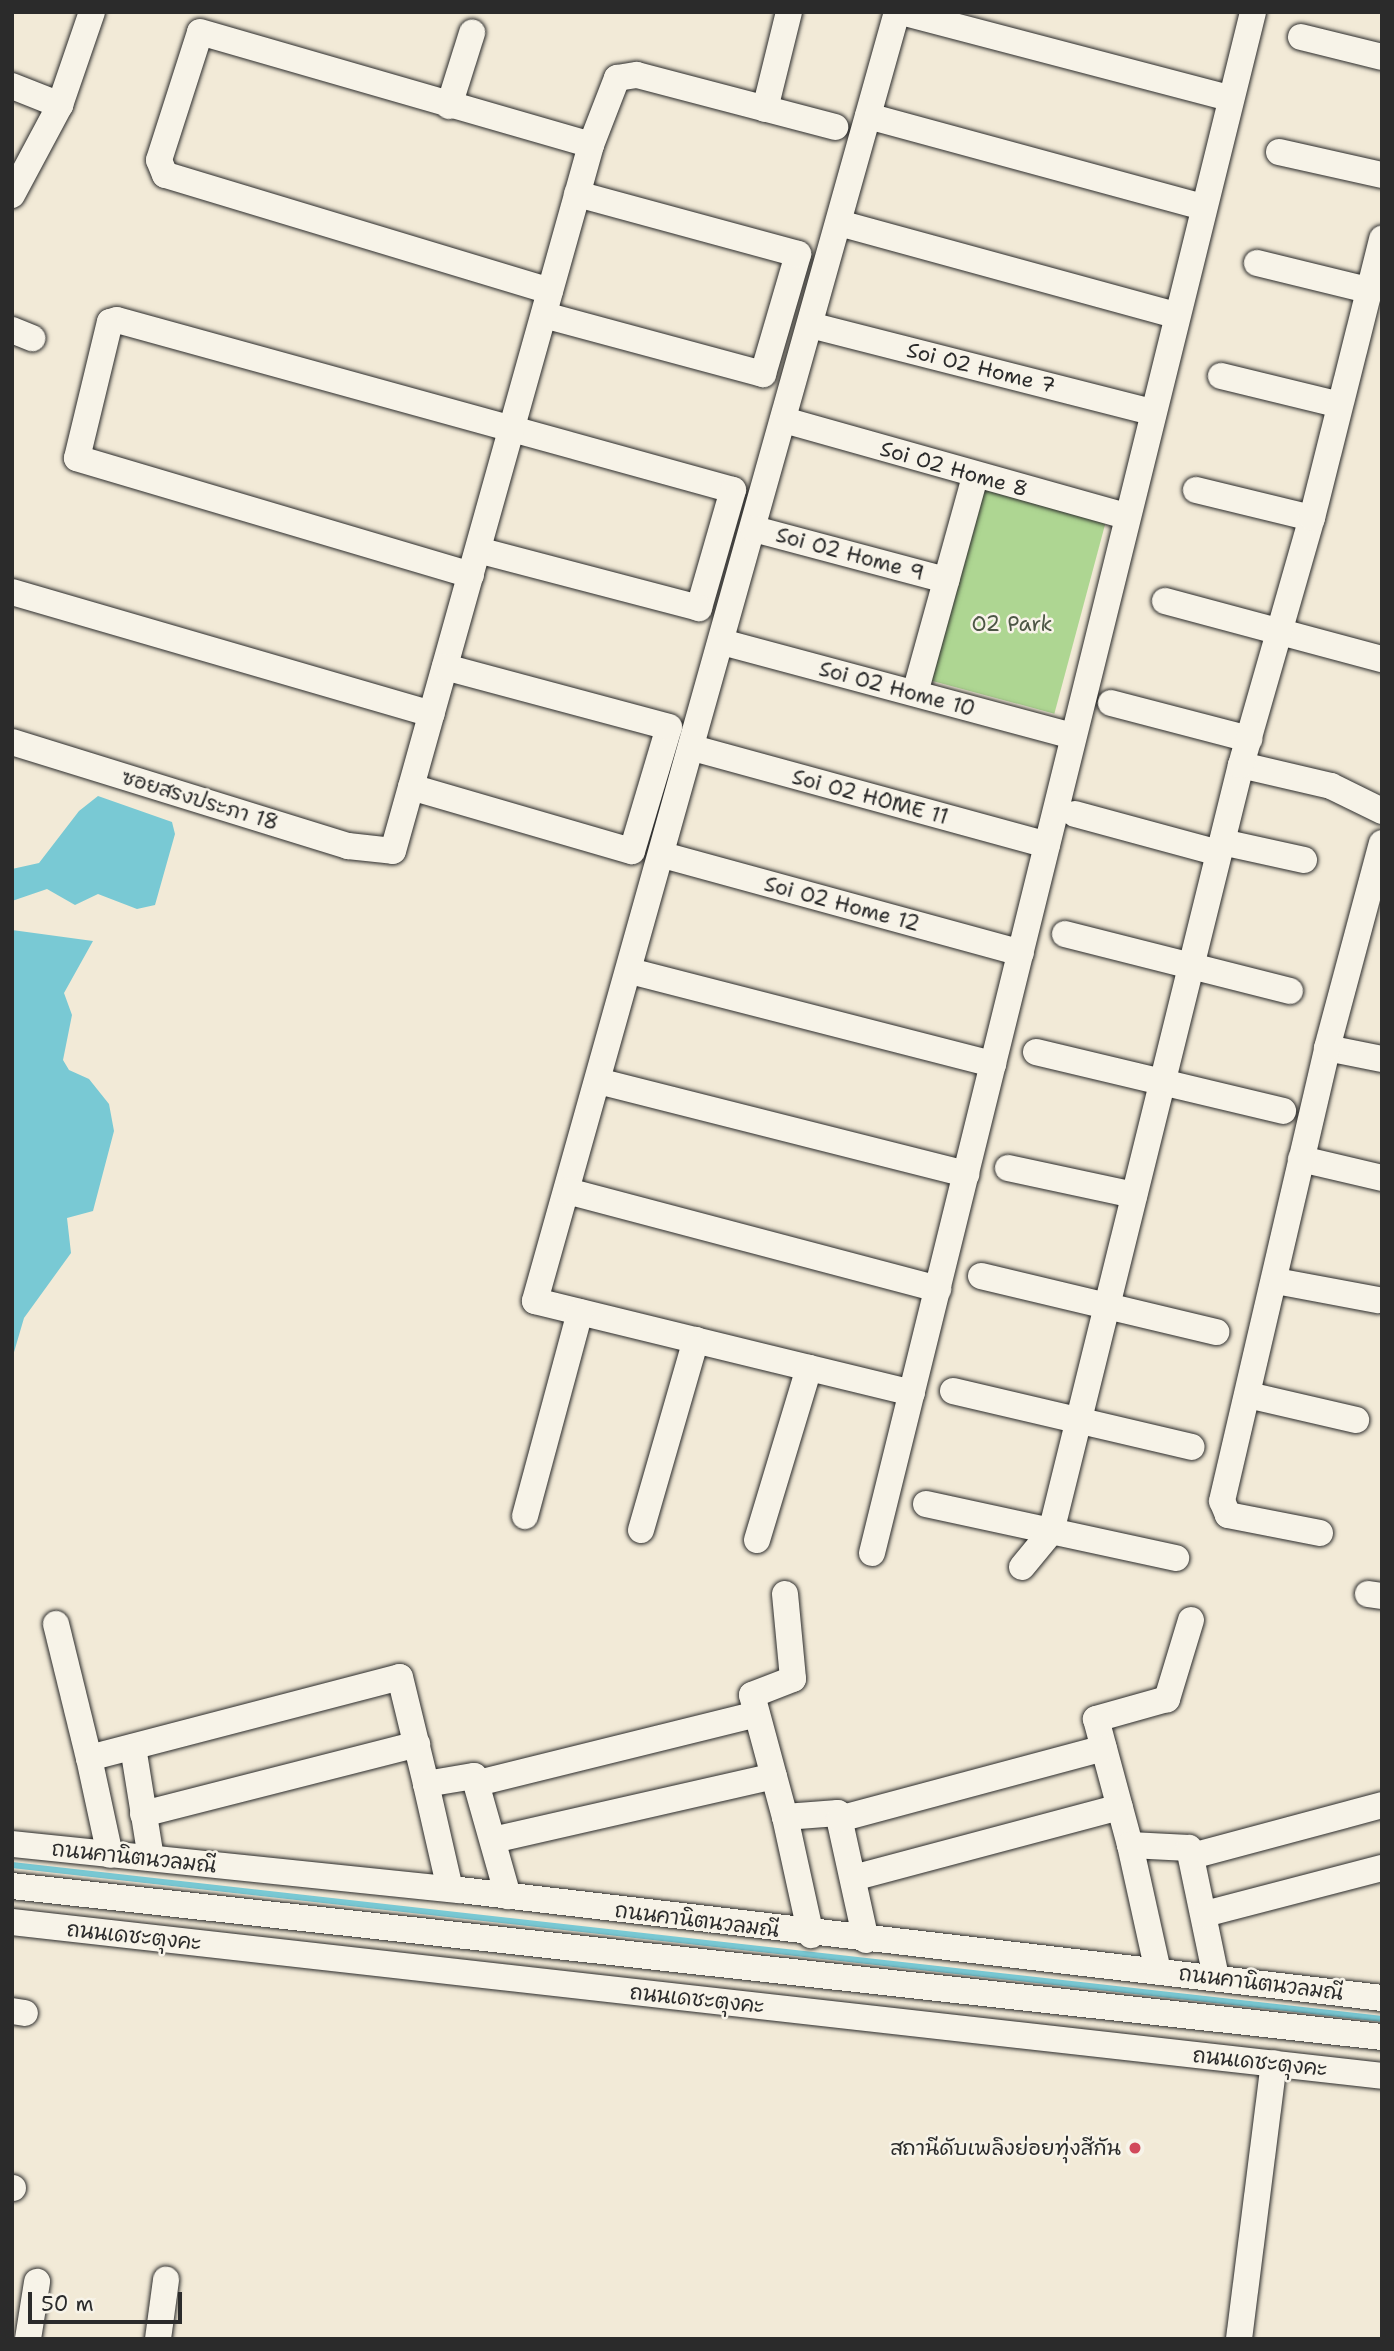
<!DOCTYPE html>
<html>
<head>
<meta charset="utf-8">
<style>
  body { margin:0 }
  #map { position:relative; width:1394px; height:2351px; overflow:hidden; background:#f2ead7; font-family:"Shantell Sans","Playpen Sans Thai",sans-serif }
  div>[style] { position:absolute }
  .green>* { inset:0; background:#aed692; transform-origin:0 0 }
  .water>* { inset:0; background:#79c9d4 }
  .stream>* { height:6px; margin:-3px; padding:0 3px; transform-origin:3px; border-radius:3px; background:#79c9d4 }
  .roads { filter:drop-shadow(0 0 2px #2b2b2b) drop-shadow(0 0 2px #2b2b2b) }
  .minor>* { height:26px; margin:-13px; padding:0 13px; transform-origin:13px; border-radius:13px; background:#f7f3e8 }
  .dots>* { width:19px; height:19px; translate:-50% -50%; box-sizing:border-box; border:4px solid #f7f3e8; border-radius:50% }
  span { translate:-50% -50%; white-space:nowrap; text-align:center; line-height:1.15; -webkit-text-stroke:5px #f7f3e8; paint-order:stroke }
  .street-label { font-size:21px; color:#2b2b2b }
  .park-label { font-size:21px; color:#4c5645 }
  .poi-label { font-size:21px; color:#2b2b2b }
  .right { translate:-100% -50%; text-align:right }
  .frame { position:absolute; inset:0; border:14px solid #2b2b2b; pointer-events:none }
  .scale { position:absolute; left:28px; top:2292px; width:154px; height:32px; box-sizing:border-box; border:4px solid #2b2b2b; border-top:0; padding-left:9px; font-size:21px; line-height:24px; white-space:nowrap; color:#2b2b2b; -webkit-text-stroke:5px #f7f3e8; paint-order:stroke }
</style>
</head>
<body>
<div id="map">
  <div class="green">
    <div style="left:981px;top:489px;width:129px;height:198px;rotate:15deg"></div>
  </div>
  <div class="water">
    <div style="clip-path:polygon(98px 796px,172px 822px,175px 834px,155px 905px,137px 909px,98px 894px,75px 905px,47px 889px,12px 901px,12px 869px,39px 863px,79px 811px)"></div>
    <div style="clip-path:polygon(12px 930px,93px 941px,64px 993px,72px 1015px,63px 1060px,69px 1070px,89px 1079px,109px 1104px,114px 1131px,93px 1211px,67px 1218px,71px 1253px,24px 1318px,12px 1359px)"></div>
  </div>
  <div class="stream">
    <div style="left:12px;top:1865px;width:1379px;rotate:6.41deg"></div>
  </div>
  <div class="roads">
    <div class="minor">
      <div style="left:897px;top:12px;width:1339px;rotate:105.69deg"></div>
      <div style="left:535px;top:1301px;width:388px;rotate:13.7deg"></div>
      <div style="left:901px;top:12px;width:339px;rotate:14.7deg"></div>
      <div style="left:1301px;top:37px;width:83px;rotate:13.9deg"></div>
      <div style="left:12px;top:86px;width:52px;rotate:21.6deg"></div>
      <div style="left:449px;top:106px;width:77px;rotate:-72.5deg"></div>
      <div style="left:765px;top:109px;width:100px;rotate:-76.1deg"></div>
      <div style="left:868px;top:116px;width:346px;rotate:15.2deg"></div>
      <div style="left:1279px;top:152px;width:106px;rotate:12.6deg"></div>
      <div style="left:12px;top:195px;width:102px;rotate:-61.9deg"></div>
      <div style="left:60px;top:105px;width:98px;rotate:-71deg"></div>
      <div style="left:839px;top:223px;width:349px;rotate:15.3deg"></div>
      <div style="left:1257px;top:263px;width:114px;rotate:13.7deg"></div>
      <div style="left:550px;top:291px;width:402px;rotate:-163.2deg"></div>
      <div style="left:165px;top:175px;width:16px;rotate:-112deg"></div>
      <div style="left:159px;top:160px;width:134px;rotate:-72.2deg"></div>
      <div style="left:200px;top:32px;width:407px;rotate:16.1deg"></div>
      <div style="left:544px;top:315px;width:227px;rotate:15.1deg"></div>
      <div style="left:763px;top:374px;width:125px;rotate:-73.7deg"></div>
      <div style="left:798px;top:254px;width:229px;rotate:-164.8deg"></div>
      <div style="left:810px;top:325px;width:353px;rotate:14.3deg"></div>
      <div style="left:12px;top:330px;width:22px;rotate:22deg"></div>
      <div style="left:1221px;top:376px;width:122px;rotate:13.7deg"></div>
      <div style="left:784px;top:420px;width:355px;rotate:15.7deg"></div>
      <div style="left:1196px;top:490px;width:119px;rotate:13.6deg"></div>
      <div style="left:754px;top:529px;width:199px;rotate:14.9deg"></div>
      <div style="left:471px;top:575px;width:411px;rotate:-163.5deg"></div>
      <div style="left:77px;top:458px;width:140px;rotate:-76.4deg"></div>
      <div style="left:110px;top:322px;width:7px;rotate:-16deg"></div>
      <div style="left:117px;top:320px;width:639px;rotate:15.43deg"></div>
      <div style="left:733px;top:490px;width:123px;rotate:106.1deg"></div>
      <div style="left:699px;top:608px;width:228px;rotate:-165.3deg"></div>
      <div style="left:12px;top:592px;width:437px;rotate:16.2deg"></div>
      <div style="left:1165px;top:601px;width:225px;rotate:15deg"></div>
      <div style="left:722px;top:642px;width:362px;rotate:15deg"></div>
      <div style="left:915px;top:693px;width:225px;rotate:-74.5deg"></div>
      <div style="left:1111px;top:703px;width:143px;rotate:14.6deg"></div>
      <div style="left:12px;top:742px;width:352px;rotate:17.2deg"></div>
      <div style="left:348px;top:846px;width:45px;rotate:6.3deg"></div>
      <div style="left:393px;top:851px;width:733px;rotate:-74.33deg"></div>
      <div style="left:591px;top:145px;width:72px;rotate:-68.8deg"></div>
      <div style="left:617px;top:78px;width:20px;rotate:-9deg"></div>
      <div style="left:637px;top:75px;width:205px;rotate:14.7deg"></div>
      <div style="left:693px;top:748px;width:367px;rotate:15.3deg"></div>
      <div style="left:1241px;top:765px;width:92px;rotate:13.1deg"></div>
      <div style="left:1331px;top:786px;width:57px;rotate:26.1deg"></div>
      <div style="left:411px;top:787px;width:230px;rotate:16.2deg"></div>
      <div style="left:632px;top:851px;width:129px;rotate:-73.4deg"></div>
      <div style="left:669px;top:727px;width:232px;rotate:-165deg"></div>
      <div style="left:1075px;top:814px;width:149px;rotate:15.2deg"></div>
      <div style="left:1222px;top:842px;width:84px;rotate:12.4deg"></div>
      <div style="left:663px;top:855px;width:371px;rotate:15.3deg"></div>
      <div style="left:1065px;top:934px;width:232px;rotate:14.2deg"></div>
      <div style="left:630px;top:971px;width:375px;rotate:14.4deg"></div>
      <div style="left:1327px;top:1048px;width:56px;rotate:11.3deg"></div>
      <div style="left:1036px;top:1052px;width:254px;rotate:13.4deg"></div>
      <div style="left:598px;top:1081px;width:380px;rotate:14.2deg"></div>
      <div style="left:1301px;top:1159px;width:83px;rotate:13.2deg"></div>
      <div style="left:1008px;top:1168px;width:129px;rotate:12.1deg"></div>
      <div style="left:567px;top:1191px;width:384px;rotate:14.8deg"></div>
      <div style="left:981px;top:1276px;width:242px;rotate:13.4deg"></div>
      <div style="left:1276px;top:1281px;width:104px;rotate:10.6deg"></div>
      <div style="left:953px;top:1391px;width:245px;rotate:13.2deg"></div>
      <div style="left:1248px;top:1395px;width:111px;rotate:13deg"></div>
      <div style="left:926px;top:1504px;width:256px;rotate:12.2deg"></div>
      <div style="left:525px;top:1516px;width:211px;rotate:-74.9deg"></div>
      <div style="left:641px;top:1530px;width:198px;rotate:-73.9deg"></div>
      <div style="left:1320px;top:1533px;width:94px;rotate:-168.9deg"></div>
      <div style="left:1228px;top:1515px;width:15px;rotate:-113deg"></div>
      <div style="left:1222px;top:1501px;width:465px;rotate:-76.9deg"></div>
      <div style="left:1327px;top:1048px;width:212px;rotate:-75deg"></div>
      <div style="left:757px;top:1540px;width:180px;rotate:-73.2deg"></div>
      <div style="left:872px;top:1553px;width:1587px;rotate:-76.11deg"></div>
      <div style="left:1022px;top:1567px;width:45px;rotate:-50.4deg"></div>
      <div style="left:1051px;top:1532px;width:790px;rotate:-76.09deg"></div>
      <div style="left:1241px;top:765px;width:257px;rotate:-74deg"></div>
      <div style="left:1312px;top:518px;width:288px;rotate:-75.9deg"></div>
      <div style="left:785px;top:1594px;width:85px;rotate:84.6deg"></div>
      <div style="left:793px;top:1679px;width:44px;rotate:158.7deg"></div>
      <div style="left:752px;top:1695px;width:126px;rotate:74.9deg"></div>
      <div style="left:785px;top:1817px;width:53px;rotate:-4.3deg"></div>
      <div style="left:838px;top:1813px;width:130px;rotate:77.6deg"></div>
      <div style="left:1368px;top:1594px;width:14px;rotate:8deg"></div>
      <div style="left:1191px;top:1620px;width:83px;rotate:106.9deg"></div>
      <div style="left:1167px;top:1699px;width:74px;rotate:164.3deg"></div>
      <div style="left:1096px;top:1719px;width:131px;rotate:74.9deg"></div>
      <div style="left:1130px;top:1845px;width:59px;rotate:2.9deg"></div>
      <div style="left:1189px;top:1848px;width:132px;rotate:78.2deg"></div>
      <div style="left:56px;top:1624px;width:138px;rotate:76.2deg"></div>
      <div style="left:89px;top:1758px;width:321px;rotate:-14.6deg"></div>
      <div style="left:400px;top:1677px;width:110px;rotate:76.3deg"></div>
      <div style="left:133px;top:1747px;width:112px;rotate:80.8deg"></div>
      <div style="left:89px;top:1758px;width:99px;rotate:77.8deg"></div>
      <div style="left:478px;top:1783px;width:287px;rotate:-13.9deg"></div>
      <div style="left:143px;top:1814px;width:283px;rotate:-14.3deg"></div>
      <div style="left:785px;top:1817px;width:121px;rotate:77.6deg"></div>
      <div style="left:839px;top:1819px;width:274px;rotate:-15deg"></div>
      <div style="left:493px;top:1840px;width:288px;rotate:-12.8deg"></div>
      <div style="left:12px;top:1844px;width:450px;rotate:5.9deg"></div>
      <div style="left:460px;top:1890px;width:928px;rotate:6.68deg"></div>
      <div style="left:1130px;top:1845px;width:129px;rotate:77.5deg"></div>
      <div style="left:1192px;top:1856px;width:197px;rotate:-15deg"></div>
      <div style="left:853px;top:1878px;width:276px;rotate:-14.9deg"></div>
      <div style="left:12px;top:1886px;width:1378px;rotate:6.29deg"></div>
      <div style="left:450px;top:1889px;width:108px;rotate:-102.9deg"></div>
      <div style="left:426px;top:1784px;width:49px;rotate:-9.5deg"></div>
      <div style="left:474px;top:1776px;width:125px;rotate:74.2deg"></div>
      <div style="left:1205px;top:1914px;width:183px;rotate:-14.6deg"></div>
      <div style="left:12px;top:1922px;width:1379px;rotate:6.41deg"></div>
      <div style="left:12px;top:2011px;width:13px;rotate:9deg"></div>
      <div style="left:12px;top:2188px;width:1px"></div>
      <div style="left:28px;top:2339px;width:58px;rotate:-81deg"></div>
      <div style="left:158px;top:2339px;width:60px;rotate:-82.3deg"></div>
      <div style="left:1239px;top:2339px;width:278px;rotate:-82.8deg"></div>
    </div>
  </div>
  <div class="dots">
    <div style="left:1135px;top:2148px;background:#d1495b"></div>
  </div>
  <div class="street-label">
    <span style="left:981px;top:368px;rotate:14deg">Soi O2 Home 7</span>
    <span style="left:954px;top:469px;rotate:16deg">Soi O2 Home 8</span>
    <span style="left:850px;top:554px;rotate:15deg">Soi O2 Home 9</span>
    <span style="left:897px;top:689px;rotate:15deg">Soi O2 Home 10</span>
    <span style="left:870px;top:797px;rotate:15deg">Soi O2 HOME 11</span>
    <span style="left:200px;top:800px;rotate:17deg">ซอยสรงประภา 18</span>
    <span style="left:842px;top:904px;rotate:15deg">Soi O2 Home 12</span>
    <span style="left:134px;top:1857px;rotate:6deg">ถนนคานิตนวลมณี</span>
    <span style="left:697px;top:1920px;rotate:7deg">ถนนคานิตนวลมณี</span>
    <span style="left:134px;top:1936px;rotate:6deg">ถนนเดชะตุงคะ</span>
    <span style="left:1261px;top:1983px;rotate:7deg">ถนนคานิตนวลมณี</span>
    <span style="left:697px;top:1999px;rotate:6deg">ถนนเดชะตุงคะ</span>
    <span style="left:1260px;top:2062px;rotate:6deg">ถนนเดชะตุงคะ</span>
  </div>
  <div class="park-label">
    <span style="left:1012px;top:624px">O2 Park</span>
  </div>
  <div class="poi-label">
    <span class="right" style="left:1121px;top:2148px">สถานีดับเพลิงย่อยทุ่งสีกัน</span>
  </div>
  <div class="frame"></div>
  <div class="scale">50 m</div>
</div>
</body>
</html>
